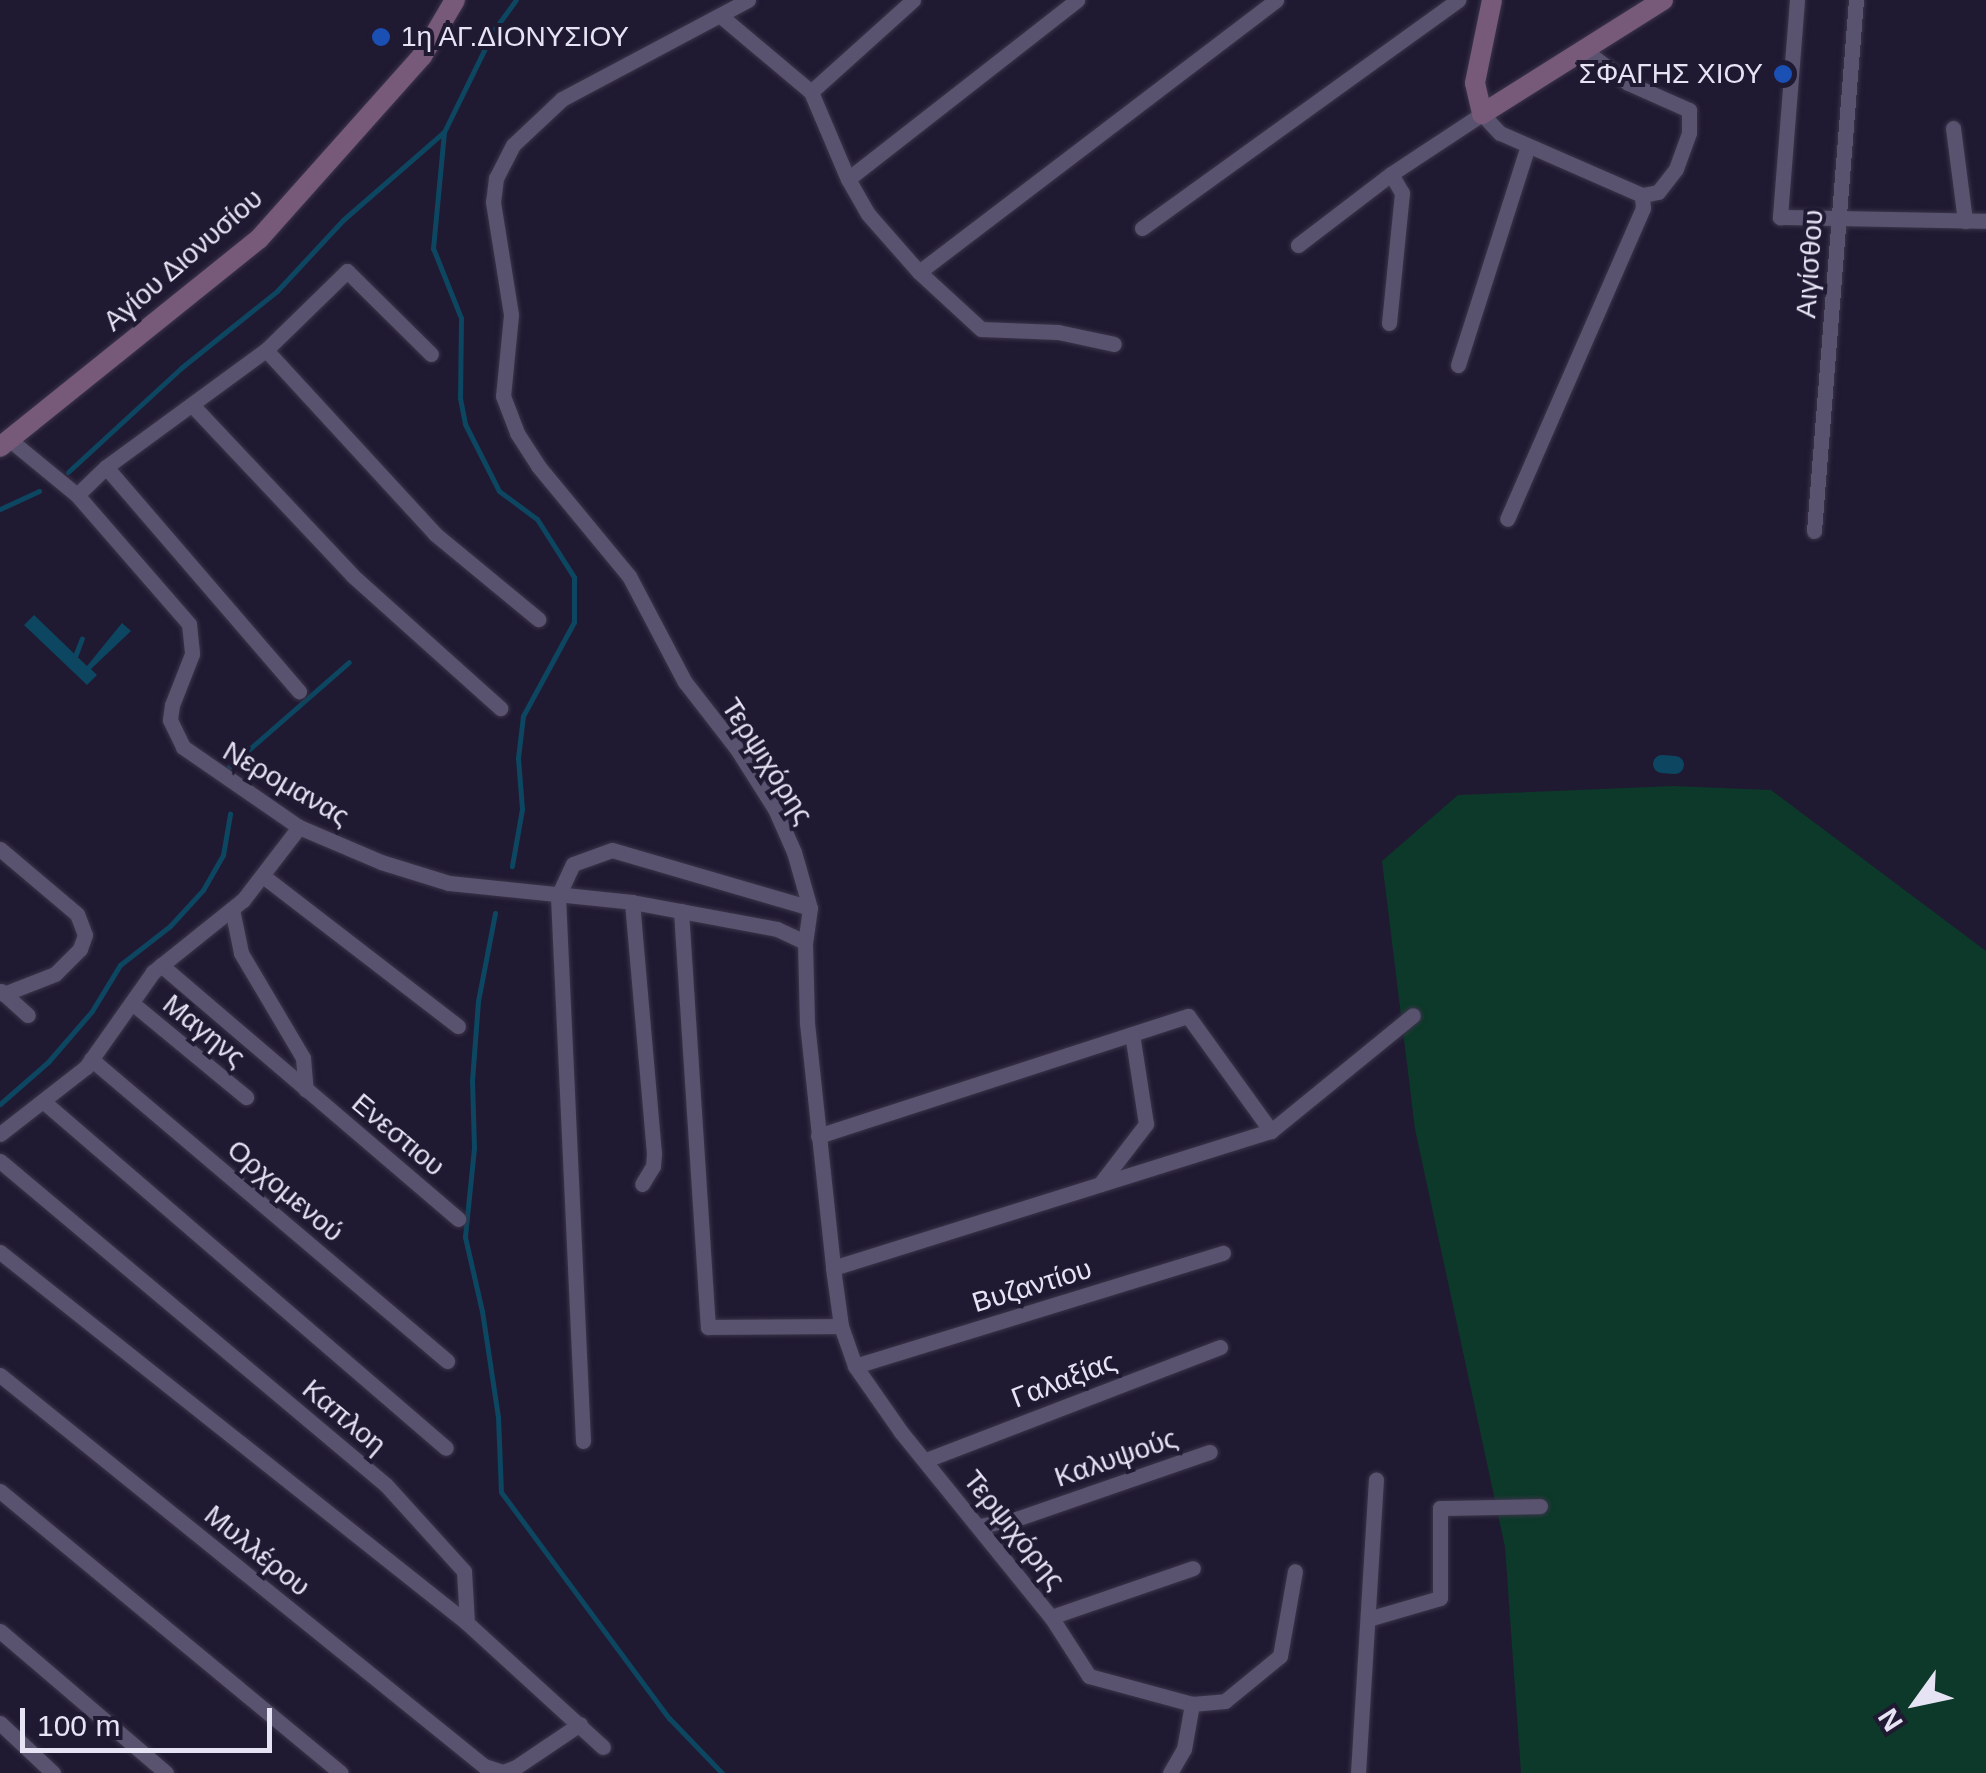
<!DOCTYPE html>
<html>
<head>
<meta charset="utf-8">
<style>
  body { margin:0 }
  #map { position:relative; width:1986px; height:1773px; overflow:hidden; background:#201932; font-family:Arial,sans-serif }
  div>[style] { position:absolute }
  .green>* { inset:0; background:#0c3929 }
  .water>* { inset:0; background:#0d4660 }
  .stream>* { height:5px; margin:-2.5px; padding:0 2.5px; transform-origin:2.5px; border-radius:2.5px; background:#0d4660 }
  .canal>* { height:18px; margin:-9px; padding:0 9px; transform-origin:9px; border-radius:9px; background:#0d4660 }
  .roads { filter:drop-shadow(0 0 2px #3a3549) drop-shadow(0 0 2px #3a3549) }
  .street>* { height:15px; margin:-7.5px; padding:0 7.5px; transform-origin:7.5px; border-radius:7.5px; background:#595370 }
  .secondary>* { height:20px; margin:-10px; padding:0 10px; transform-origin:10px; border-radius:10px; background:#77597a }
  .dots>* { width:28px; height:28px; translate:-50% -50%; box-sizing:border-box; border:5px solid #201932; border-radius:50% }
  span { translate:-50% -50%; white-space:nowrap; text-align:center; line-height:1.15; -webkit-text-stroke:8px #201932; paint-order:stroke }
  .poi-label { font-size:28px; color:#e6e3f4 }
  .left { translate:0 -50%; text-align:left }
  .right { translate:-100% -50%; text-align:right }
  .street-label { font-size:28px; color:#e6e3f4 }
  .north { position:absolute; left:1866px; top:1653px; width:100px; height:100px; -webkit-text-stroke:8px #201932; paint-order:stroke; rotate:237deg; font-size:28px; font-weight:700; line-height:40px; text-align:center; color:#e6e3f4 }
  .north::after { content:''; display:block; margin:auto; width:35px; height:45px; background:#e6e3f4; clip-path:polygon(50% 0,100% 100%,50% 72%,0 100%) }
  .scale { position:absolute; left:20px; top:1708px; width:252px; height:45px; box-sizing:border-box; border:5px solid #e6e3f4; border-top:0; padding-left:12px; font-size:30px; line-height:35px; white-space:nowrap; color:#e6e3f4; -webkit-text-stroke:8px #201932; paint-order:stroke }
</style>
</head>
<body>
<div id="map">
  <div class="green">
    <div style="clip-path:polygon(1673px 786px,1771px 790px,1986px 951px,1986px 1773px,1521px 1773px,1505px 1547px,1415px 1129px,1382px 861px,1458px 795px)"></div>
  </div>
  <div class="water">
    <div style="clip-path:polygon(34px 615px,87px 666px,122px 623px,131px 631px,91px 669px,97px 675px,87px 685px,24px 625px)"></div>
  </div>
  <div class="stream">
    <div style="left:444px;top:132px;width:117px;rotate:95.4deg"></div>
    <div style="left:433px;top:248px;width:75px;rotate:68.2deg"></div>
    <div style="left:461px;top:318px;width:80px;rotate:90.7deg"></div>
    <div style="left:460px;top:398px;width:26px;rotate:79deg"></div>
    <div style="left:465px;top:424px;width:75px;rotate:63.1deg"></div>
    <div style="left:499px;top:491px;width:47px;rotate:36.4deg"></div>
    <div style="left:537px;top:519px;width:69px;rotate:57.5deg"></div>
    <div style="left:574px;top:577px;width:45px;rotate:90deg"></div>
    <div style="left:574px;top:622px;width:107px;rotate:118.5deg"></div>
    <div style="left:523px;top:716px;width:42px;rotate:96.8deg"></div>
    <div style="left:518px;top:758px;width:51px;rotate:85.5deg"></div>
    <div style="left:522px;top:809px;width:58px;rotate:100deg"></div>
    <div style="left:68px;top:472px;width:154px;rotate:-42.6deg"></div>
    <div style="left:181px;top:368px;width:123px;rotate:-38.7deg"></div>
    <div style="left:277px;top:291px;width:97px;rotate:-47.1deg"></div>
    <div style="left:343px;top:220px;width:134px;rotate:-41.1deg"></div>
    <div style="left:444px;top:132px;width:114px;rotate:-63.9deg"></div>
    <div style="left:494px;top:30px;width:37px;rotate:-54deg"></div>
    <div style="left:0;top:509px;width:43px;rotate:-24.8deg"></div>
    <div style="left:74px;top:659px;width:22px;rotate:-69deg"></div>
    <div style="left:229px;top:767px;width:159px;rotate:-41.2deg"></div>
    <div style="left:495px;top:913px;width:90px;rotate:100.9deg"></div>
    <div style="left:478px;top:1001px;width:79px;rotate:94.3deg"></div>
    <div style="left:472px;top:1080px;width:68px;rotate:88.3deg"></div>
    <div style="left:474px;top:1148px;width:89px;rotate:95.8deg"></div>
    <div style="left:465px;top:1237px;width:76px;rotate:77.1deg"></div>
    <div style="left:482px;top:1311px;width:107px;rotate:81.4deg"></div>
    <div style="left:498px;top:1417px;width:75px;rotate:87.7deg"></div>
    <div style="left:501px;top:1492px;width:282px;rotate:53.4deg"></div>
    <div style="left:669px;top:1718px;width:76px;rotate:46.1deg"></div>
    <div style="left:0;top:1104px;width:64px;rotate:-41.2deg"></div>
    <div style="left:48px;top:1062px;width:67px;rotate:-49.2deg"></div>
    <div style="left:92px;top:1011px;width:54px;rotate:-58.7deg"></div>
    <div style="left:120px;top:965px;width:63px;rotate:-38deg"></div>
    <div style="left:170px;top:926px;width:49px;rotate:-47.5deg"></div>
    <div style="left:203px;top:890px;width:40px;rotate:-60.3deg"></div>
    <div style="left:223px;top:855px;width:42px;rotate:-80.3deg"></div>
  </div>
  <div class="canal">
    <div style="left:1662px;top:764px;width:13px;rotate:4deg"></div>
  </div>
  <div class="roads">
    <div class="street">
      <div style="left:748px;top:0;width:211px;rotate:152deg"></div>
      <div style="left:562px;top:99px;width:67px;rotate:136.8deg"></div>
      <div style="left:513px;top:145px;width:37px;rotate:117deg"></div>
      <div style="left:496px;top:178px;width:24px;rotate:97deg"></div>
      <div style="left:493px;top:202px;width:114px;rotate:80.9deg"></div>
      <div style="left:511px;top:315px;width:81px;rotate:95.6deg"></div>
      <div style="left:503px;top:396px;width:40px;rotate:69deg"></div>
      <div style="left:517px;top:433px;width:40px;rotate:57.1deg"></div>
      <div style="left:539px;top:467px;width:141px;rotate:50.5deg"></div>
      <div style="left:629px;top:576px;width:120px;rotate:62.2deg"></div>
      <div style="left:685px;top:682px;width:85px;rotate:52.2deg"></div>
      <div style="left:737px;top:749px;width:71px;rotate:57.7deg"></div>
      <div style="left:775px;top:809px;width:47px;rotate:66.2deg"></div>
      <div style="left:794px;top:852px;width:58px;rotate:74.1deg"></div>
      <div style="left:810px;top:908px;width:34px;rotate:98deg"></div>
      <div style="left:805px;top:942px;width:81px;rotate:88.6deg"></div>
      <div style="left:807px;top:1023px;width:246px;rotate:83.9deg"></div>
      <div style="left:833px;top:1268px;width:59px;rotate:82.1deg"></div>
      <div style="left:841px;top:1326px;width:42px;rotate:70.7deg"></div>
      <div style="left:855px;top:1366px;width:80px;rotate:55.1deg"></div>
      <div style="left:901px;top:1432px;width:238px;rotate:51deg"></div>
      <div style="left:1051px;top:1617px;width:70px;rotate:57.2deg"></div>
      <div style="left:1089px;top:1676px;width:107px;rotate:15.2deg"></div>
      <div style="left:1192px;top:1704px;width:33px;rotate:-5deg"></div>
      <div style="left:1225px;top:1701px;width:71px;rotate:-39.3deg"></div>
      <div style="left:1280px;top:1656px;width:86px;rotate:-80deg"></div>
      <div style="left:913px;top:0;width:137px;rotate:138deg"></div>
      <div style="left:811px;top:92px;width:95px;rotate:67deg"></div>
      <div style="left:848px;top:179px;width:40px;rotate:60.3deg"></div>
      <div style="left:868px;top:214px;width:77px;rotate:48.7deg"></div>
      <div style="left:919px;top:272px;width:84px;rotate:42.6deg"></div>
      <div style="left:981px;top:329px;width:77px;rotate:2.2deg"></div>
      <div style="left:1058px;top:332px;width:57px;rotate:12.1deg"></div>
      <div style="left:1797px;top:0;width:218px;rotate:94.5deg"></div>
      <div style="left:1780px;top:217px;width:206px;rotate:1.1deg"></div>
      <div style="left:722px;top:17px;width:116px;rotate:40.1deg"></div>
      <div style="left:1583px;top:49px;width:56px;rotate:37.1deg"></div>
      <div style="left:1628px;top:83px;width:67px;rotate:23.9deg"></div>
      <div style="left:1689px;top:110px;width:23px;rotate:90deg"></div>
      <div style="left:1689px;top:133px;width:38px;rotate:110deg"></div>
      <div style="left:1676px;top:169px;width:29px;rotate:128deg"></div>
      <div style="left:1658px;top:192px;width:16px;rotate:169deg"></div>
      <div style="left:1953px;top:128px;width:94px;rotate:82.6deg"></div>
      <div style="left:848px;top:179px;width:291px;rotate:-38deg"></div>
      <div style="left:1142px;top:228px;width:390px;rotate:-35.8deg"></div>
      <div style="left:1298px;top:245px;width:117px;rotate:-37.4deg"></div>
      <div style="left:1391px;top:174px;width:109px;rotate:-33.4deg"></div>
      <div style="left:1482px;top:114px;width:26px;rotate:47deg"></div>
      <div style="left:1500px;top:133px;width:155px;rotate:23.6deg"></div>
      <div style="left:1642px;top:195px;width:13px;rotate:86deg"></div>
      <div style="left:1643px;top:208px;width:339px;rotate:113.6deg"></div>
      <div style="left:919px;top:272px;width:449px;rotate:-37.3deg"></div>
      <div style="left:1389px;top:323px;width:131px;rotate:-84.3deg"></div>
      <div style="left:1402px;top:193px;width:22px;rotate:-120deg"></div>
      <div style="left:266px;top:350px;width:250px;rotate:47.4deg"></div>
      <div style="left:435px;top:534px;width:134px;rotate:39.5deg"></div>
      <div style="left:1458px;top:365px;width:230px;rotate:-72.3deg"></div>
      <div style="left:193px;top:406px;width:233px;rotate:46.7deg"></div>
      <div style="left:353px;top:576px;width:198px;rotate:41.9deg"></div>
      <div style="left:10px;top:440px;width:87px;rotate:39.4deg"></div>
      <div style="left:77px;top:495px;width:171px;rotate:49deg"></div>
      <div style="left:189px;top:624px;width:30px;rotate:84deg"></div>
      <div style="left:192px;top:654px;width:55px;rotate:111.4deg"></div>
      <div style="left:172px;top:705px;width:15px;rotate:98deg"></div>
      <div style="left:170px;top:720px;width:30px;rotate:64deg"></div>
      <div style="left:183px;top:747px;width:141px;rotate:34.6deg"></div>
      <div style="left:299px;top:827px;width:89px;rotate:23.1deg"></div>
      <div style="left:381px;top:862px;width:71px;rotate:17.2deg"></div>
      <div style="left:449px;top:883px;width:184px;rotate:5.9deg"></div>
      <div style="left:632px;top:902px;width:147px;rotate:10.5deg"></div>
      <div style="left:777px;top:929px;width:31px;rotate:25deg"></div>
      <div style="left:106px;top:467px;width:296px;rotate:49.3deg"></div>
      <div style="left:77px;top:495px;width:40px;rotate:-44deg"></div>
      <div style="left:106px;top:467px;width:198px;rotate:-36.2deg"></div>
      <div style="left:266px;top:350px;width:113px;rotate:-44.3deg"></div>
      <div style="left:347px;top:271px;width:118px;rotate:44.7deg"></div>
      <div style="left:1814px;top:531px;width:533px;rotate:-85.48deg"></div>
      <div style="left:0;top:849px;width:101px;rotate:40.2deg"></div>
      <div style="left:77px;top:914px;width:22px;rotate:69deg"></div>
      <div style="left:85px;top:935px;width:15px;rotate:110deg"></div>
      <div style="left:80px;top:949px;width:35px;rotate:135deg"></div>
      <div style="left:55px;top:974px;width:55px;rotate:158.6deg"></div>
      <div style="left:263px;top:876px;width:246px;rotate:37.6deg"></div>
      <div style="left:632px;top:902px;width:252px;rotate:85deg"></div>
      <div style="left:654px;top:1153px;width:13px;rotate:94deg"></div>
      <div style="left:653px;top:1166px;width:21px;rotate:121deg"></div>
      <div style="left:232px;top:909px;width:45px;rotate:78.4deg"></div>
      <div style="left:241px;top:953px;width:122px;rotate:59.4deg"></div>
      <div style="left:303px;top:1058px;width:32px;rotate:85deg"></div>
      <div style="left:681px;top:911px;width:417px;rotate:86.3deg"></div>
      <div style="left:708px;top:1327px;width:133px;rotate:-0.4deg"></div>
      <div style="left:161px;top:965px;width:391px;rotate:40.5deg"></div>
      <div style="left:1px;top:991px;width:36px;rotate:42deg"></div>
      <div style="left:132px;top:1003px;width:148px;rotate:39.5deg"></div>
      <div style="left:91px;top:1059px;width:467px;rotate:40.3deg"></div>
      <div style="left:44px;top:1102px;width:530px;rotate:40.72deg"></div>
      <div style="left:0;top:1134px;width:109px;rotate:-37.9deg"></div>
      <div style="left:86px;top:1067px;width:116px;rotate:-54.8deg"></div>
      <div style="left:153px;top:972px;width:115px;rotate:-38.7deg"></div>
      <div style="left:243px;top:900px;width:92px;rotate:-52.5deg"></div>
      <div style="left:818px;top:1136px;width:389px;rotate:-18deg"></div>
      <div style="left:1188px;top:1016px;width:142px;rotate:54.2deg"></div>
      <div style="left:0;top:1161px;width:504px;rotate:40.01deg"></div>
      <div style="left:386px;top:1485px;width:116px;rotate:47.8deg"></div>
      <div style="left:464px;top:1571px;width:52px;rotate:86.7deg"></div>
      <div style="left:467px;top:1623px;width:184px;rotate:42.4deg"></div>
      <div style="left:1100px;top:1184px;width:76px;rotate:-52.5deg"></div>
      <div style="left:1146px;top:1124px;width:91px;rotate:-98.8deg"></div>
      <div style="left:0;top:1252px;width:596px;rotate:38.46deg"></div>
      <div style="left:833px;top:1268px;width:459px;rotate:-17.4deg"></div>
      <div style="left:1271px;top:1131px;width:183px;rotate:-39.2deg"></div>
      <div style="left:855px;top:1366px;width:385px;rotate:-17.1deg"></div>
      <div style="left:0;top:1375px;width:622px;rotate:38.93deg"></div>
      <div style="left:484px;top:1766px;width:20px;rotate:18deg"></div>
      <div style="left:503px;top:1772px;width:14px;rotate:-21deg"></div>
      <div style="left:516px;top:1767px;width:77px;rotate:-33.9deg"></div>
      <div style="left:583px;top:1441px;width:546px;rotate:-92.63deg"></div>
      <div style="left:558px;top:896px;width:35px;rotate:-65deg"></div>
      <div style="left:573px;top:864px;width:41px;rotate:-19.7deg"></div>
      <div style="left:612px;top:850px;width:206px;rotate:16.3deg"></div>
      <div style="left:926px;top:1460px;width:315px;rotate:-21deg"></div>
      <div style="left:0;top:1491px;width:442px;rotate:39.6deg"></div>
      <div style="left:979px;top:1526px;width:38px;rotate:-11deg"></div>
      <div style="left:1016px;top:1519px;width:205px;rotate:-19.1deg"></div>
      <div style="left:1051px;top:1617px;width:150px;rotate:-19deg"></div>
      <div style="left:1368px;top:1619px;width:75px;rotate:-16.3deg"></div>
      <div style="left:1440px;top:1598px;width:90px;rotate:-90deg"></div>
      <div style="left:1440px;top:1508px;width:100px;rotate:-1.1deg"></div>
      <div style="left:0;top:1631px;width:218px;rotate:40.5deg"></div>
      <div style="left:0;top:1723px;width:73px;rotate:43.3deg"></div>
      <div style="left:1170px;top:1773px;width:28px;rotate:-60deg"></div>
      <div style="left:1184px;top:1749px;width:46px;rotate:-79.9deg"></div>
      <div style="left:1358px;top:1773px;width:294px;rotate:-86.5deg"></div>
    </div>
    <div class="secondary">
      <div style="left:1492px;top:0;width:85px;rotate:101.6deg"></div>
      <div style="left:1475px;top:83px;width:32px;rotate:77deg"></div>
      <div style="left:1482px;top:114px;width:214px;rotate:-32.2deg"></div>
      <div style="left:0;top:447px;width:332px;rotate:-38.8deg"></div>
      <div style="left:259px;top:239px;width:245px;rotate:-48.3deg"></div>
      <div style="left:422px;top:56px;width:65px;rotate:-59.5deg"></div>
    </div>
  </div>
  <div class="dots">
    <div style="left:381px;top:37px;background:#1a4fb4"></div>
    <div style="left:1783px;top:74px;background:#1a4fb4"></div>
  </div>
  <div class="poi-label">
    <span class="left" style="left:401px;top:37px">1η ΑΓ.ΔΙΟΝΥΣΙΟΥ</span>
    <span class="right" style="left:1763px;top:74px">ΣΦΑΓΗΣ ΧΙΟΥ</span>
  </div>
  <div class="street-label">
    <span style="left:183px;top:260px;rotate:-41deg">Αγίου Διονυσίου</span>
    <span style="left:1810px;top:264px;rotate:-86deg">Αιγίσθου</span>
    <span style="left:767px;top:761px;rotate:57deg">Τερψιχόρης</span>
    <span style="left:286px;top:784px;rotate:30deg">Νερομανας</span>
    <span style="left:204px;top:1031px;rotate:39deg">Μαγηνς</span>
    <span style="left:398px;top:1135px;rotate:40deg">Ενεστιου</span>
    <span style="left:285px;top:1191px;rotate:40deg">Ορχομενού</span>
    <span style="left:1032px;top:1286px;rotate:-17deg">Βυζαντίου</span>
    <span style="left:1064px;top:1380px;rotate:-21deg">Γαλαξίας</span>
    <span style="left:344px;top:1417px;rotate:40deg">Καπλοη</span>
    <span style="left:1116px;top:1458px;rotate:-19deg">Καλυψούς</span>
    <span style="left:1014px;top:1530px;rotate:51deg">Τερψιχόρης</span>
    <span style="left:257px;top:1551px;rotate:39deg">Μυλλέρου</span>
  </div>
  <div class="north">N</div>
  <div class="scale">100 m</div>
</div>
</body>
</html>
